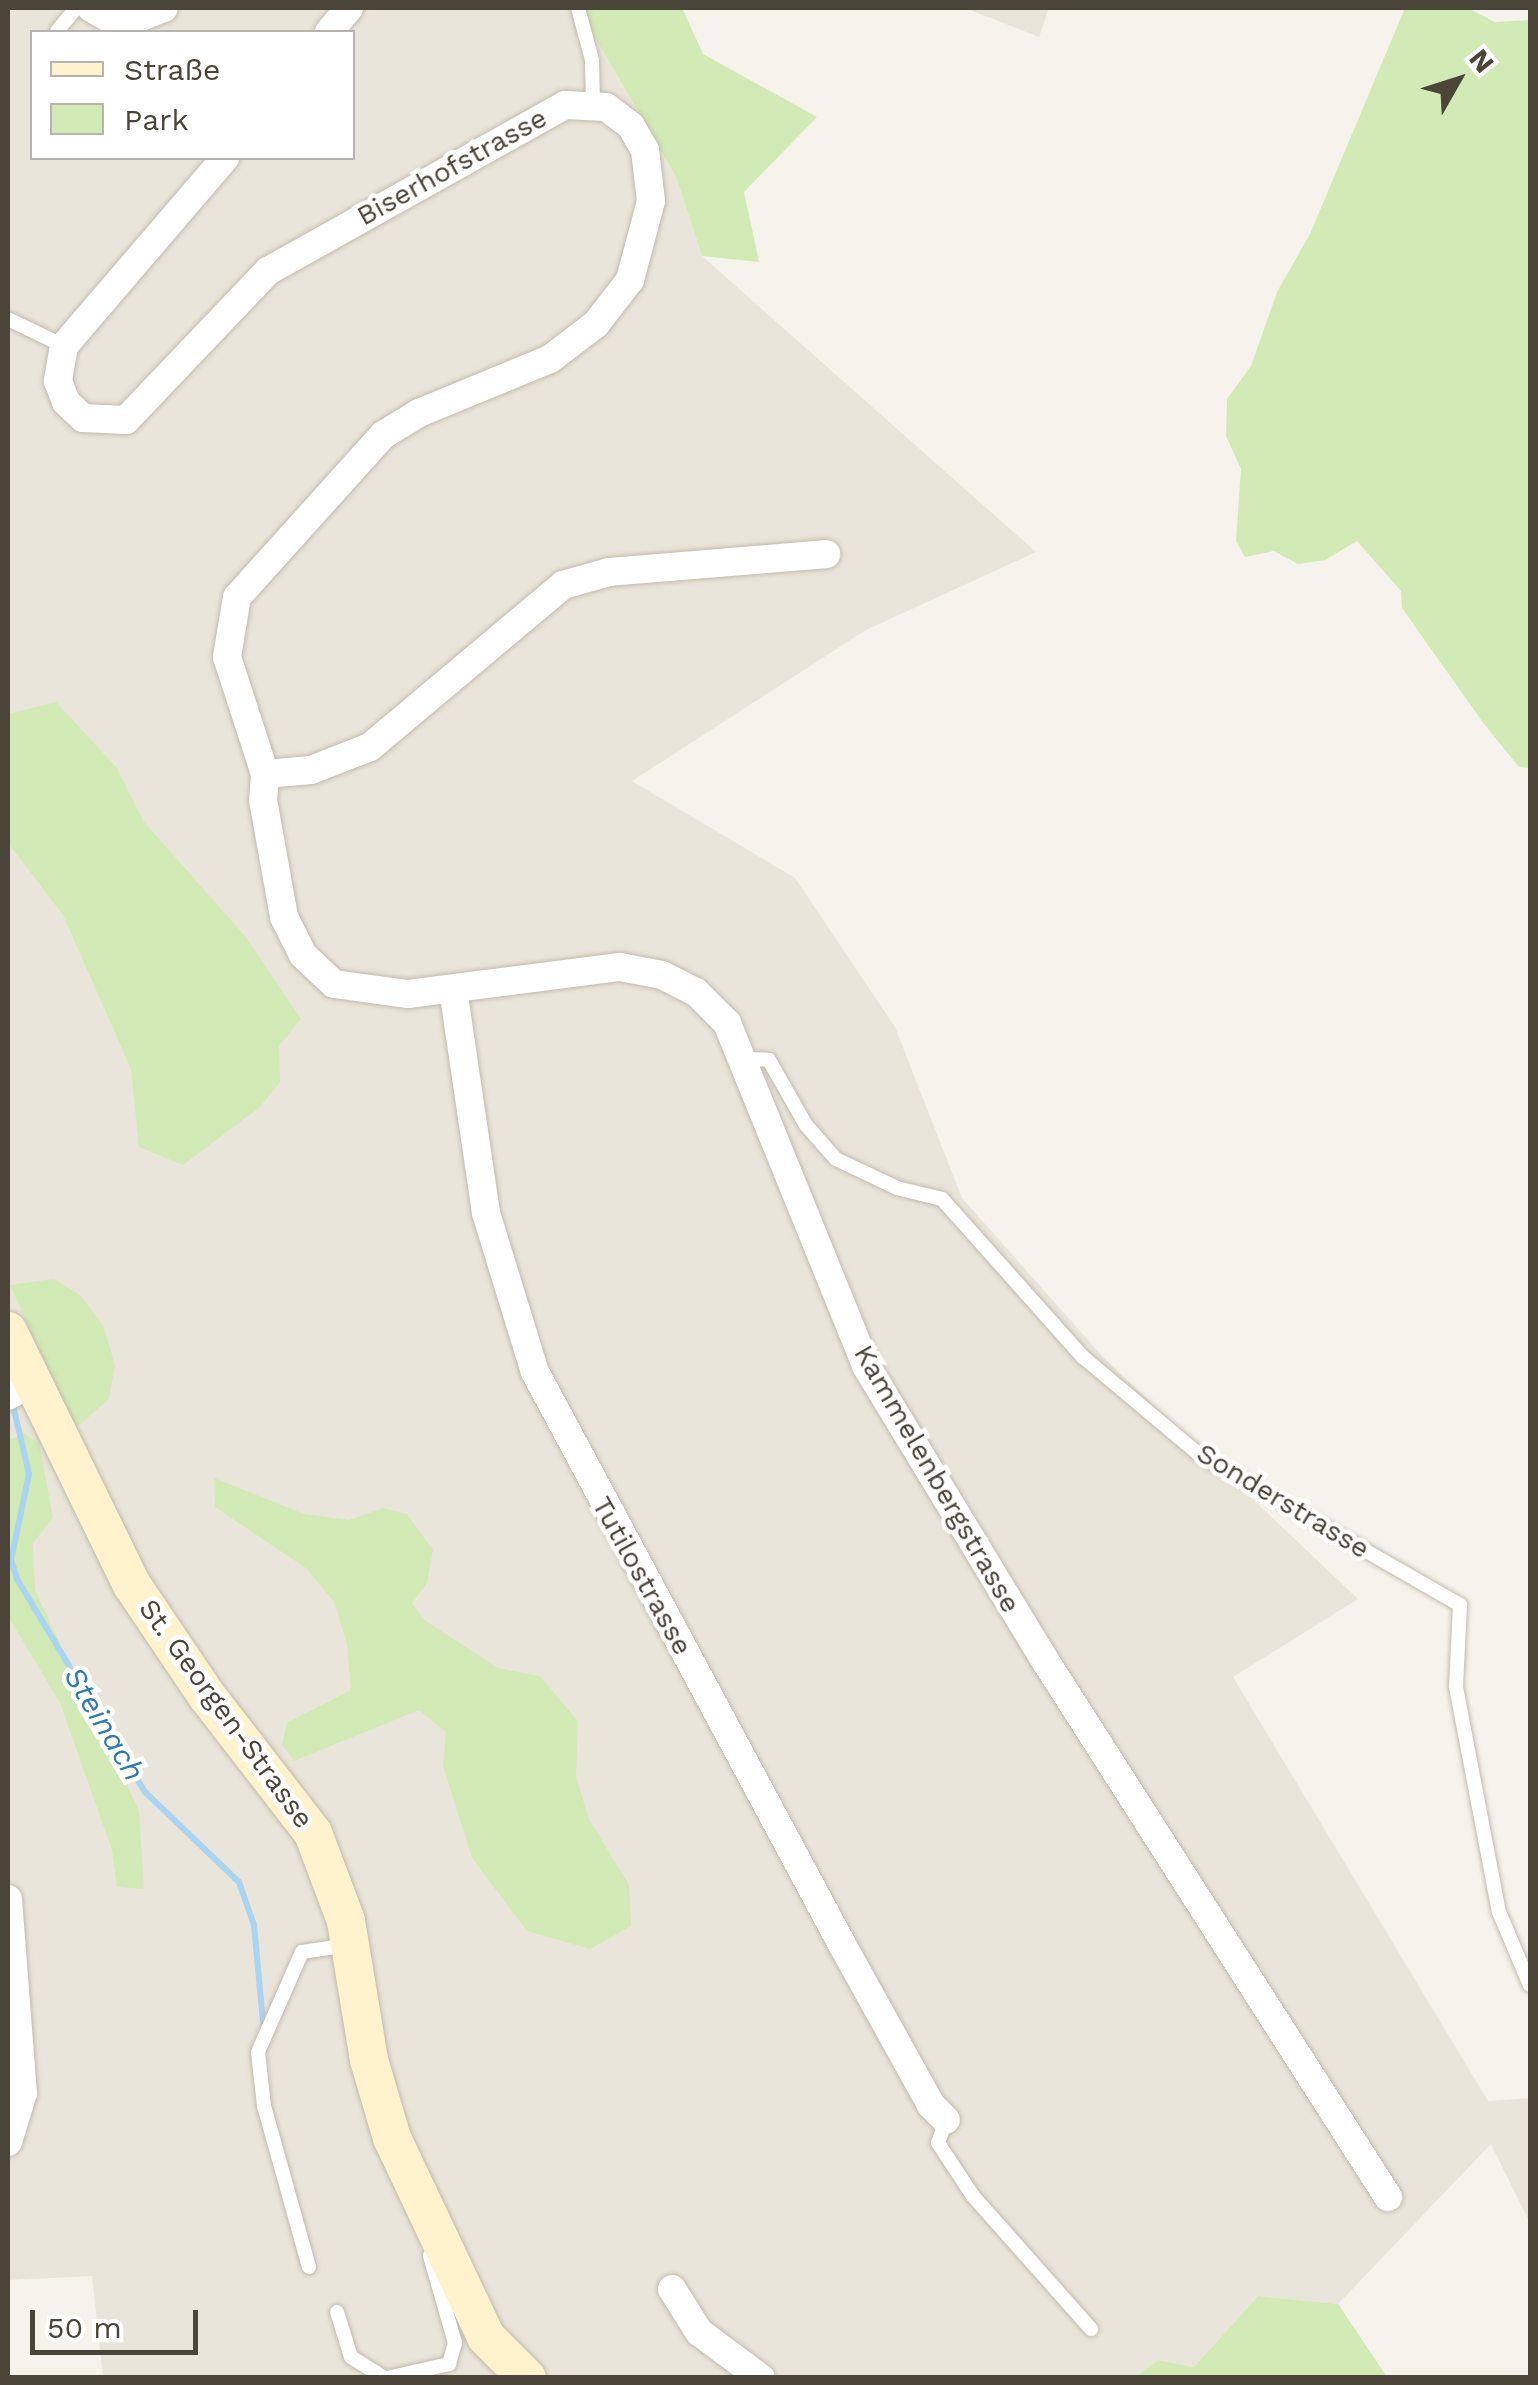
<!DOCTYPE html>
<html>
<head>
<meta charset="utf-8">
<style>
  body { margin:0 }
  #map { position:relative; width:1538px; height:2385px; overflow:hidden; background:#f6f3ec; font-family:"Work Sans",sans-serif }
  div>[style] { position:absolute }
  .residential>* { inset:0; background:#eae5da }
  .green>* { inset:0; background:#d2eab5 }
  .stream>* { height:6px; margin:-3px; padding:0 3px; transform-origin:3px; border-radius:3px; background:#a9d4f2 }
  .roads { filter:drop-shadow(0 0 2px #c2bbae) drop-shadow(0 0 2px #c2bbae) }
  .lane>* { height:14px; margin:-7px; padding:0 7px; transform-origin:7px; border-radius:7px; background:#fff }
  .street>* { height:28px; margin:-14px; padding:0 14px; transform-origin:14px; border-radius:14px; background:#fff }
  .secondary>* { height:38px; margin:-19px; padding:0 19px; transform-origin:19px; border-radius:19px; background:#fff3cd }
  span { translate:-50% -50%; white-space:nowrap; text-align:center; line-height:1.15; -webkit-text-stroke:9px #fff; paint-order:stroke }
  .street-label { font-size:28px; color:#4b4439 }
  .water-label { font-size:30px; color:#2e7ab2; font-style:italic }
  .frame { position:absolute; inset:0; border:10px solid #4b4439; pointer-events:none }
  .legend { position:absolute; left:30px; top:30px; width:325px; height:130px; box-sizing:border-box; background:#fff; border:2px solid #b7b4b0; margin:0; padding:12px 18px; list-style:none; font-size:30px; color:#4b4439 }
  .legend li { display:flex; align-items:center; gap:20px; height:50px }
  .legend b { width:50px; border:2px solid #b7b4b0 }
  .north { position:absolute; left:1408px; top:30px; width:100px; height:100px; -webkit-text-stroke:8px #fff; paint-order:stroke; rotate:51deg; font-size:28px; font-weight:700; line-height:40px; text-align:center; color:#4b4439 }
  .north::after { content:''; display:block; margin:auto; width:35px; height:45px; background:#4b4439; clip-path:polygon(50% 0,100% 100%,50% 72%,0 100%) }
  .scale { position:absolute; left:30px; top:2310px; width:168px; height:45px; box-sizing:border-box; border:5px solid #4b4439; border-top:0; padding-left:12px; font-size:30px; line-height:35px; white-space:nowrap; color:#4b4439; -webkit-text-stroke:8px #fff; paint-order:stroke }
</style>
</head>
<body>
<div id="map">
  <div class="residential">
    <div style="clip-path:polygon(evenodd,8px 8px,578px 8px,676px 177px,702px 256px,1036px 552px,866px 630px,632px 781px,795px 878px,895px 1027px,962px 1198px,1104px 1358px,1358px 1599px,1233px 1677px,1488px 2101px,1530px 2098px,1530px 2223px,1491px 2144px,1338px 2304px,1258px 2296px,1194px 2367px,1158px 2360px,1136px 2378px,103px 2377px,92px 2276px,8px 2280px,8px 8px,32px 32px,352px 32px,352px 158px,32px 158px,32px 32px)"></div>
    <div style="clip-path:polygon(965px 8px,1049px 8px,1039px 37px)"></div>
  </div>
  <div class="green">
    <div style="clip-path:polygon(578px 8px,682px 8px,703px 54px,817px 117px,744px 192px,759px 262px,702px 256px,676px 177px)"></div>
    <div style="clip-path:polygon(1405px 8px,1468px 8px,1495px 22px,1530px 20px,1530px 768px,1519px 767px,1484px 724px,1402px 608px,1401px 591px,1357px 541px,1325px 560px,1298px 564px,1274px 551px,1245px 557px,1236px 541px,1241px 469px,1226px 436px,1227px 399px,1251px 366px,1277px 292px,1310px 234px)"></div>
    <div style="clip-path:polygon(56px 702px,117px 768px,144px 822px,245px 936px,301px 1019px,279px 1046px,280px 1082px,260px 1107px,183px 1165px,139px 1147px,131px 1069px,63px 915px,8px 843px,8px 714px)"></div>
    <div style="clip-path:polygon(54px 1279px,80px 1295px,103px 1325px,115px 1365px,109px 1399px,75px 1429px,10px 1285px)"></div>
    <div style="clip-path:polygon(23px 1433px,39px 1443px,53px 1518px,33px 1543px,35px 1590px,139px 1811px,144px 1889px,117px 1887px,112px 1850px,60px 1703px,8px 1616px,8px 1441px)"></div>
    <div style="clip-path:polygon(214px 1478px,304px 1514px,349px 1520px,384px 1508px,407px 1514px,433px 1550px,427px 1583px,412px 1603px,423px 1619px,498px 1668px,540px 1676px,578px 1721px,576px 1777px,589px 1819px,629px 1885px,631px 1926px,590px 1949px,527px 1931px,472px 1858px,443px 1766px,446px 1732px,419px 1710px,294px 1761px,282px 1745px,287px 1723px,351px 1690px,347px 1644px,334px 1602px,306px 1568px,215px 1507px)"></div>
    <div style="clip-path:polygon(1258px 2296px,1338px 2304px,1387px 2377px,1136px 2377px,1158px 2360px,1194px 2367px)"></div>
  </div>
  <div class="stream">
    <div style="left:12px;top:1401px;width:75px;rotate:76.9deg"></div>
    <div style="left:29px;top:1474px;width:88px;rotate:101.8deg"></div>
    <div style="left:11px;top:1560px;width:20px;rotate:72deg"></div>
    <div style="left:17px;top:1579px;width:249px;rotate:59deg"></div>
    <div style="left:145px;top:1792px;width:130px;rotate:43.8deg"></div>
    <div style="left:239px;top:1882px;width:46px;rotate:70.8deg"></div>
    <div style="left:254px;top:1925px;width:107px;rotate:84.7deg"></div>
  </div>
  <div class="roads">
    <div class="lane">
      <div style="left:578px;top:8px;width:54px;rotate:74.9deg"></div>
      <div style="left:592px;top:60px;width:43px;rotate:88.7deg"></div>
      <div style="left:57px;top:31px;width:30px;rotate:-50deg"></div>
      <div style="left:8px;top:319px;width:62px;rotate:25.7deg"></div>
      <div style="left:746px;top:1059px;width:23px;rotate:2deg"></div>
      <div style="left:769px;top:1060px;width:75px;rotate:60.4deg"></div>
      <div style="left:806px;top:1125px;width:45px;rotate:48.6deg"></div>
      <div style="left:836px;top:1159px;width:68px;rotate:25.4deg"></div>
      <div style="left:897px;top:1188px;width:46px;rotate:13.7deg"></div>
      <div style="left:942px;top:1199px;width:212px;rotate:48.3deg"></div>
      <div style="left:1083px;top:1357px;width:154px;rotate:40deg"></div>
      <div style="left:1201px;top:1456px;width:299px;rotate:29.9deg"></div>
      <div style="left:1460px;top:1605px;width:82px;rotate:92.8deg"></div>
      <div style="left:1456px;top:1687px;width:229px;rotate:79.2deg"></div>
      <div style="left:1499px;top:1912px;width:79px;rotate:67deg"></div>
      <div style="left:946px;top:2120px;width:24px;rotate:109deg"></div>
      <div style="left:938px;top:2143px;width:64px;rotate:56.6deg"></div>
      <div style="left:973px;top:2196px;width:178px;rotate:48.4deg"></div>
      <div style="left:309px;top:2267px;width:167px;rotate:-105.6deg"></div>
      <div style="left:264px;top:2106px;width:54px;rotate:-96.3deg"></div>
      <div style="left:258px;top:2052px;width:109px;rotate:-66.3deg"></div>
      <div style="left:302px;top:1952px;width:48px;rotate:-8.5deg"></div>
      <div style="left:337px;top:2312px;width:47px;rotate:72.7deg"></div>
      <div style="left:351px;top:2357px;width:40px;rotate:32deg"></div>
      <div style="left:387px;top:2378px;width:64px;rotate:-12.7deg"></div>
      <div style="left:449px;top:2364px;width:22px;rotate:-74deg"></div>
      <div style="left:455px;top:2343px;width:91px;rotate:-106deg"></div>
    </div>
    <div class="street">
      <div style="left:91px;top:8px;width:34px;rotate:30deg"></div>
      <div style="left:121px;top:25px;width:46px;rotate:-21.6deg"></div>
      <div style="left:329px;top:32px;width:31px;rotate:-50deg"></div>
      <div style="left:225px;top:158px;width:248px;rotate:130.6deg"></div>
      <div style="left:64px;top:346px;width:36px;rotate:100deg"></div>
      <div style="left:58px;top:381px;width:22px;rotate:69deg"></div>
      <div style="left:66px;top:402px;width:23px;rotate:43deg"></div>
      <div style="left:83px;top:418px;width:43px;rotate:2.7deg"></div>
      <div style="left:126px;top:420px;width:206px;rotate:-46.4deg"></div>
      <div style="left:268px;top:271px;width:340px;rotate:-29.2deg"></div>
      <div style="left:565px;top:105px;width:41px;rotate:2.8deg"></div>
      <div style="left:606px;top:107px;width:31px;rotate:37deg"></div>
      <div style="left:631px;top:126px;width:28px;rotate:60deg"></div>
      <div style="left:645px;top:150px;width:51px;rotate:83.3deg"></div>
      <div style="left:651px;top:201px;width:82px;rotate:104.9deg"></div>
      <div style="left:630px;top:280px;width:56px;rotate:127.7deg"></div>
      <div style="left:596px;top:324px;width:58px;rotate:142.7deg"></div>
      <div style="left:550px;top:359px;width:142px;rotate:157.6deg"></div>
      <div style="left:419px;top:413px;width:42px;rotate:148.6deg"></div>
      <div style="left:383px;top:435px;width:218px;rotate:132deg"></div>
      <div style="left:237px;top:597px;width:61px;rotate:99.5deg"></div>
      <div style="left:227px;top:657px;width:123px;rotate:72deg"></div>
      <div style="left:265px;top:774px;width:46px;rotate:-5deg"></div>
      <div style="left:311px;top:770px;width:63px;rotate:-21.3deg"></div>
      <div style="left:370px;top:747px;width:252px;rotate:-40deg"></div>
      <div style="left:563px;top:585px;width:48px;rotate:-15.8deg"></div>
      <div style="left:609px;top:572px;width:218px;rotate:-4.7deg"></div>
      <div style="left:265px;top:774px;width:26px;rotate:94deg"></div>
      <div style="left:263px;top:800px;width:119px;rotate:79.8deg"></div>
      <div style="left:284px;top:917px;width:42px;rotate:63.4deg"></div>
      <div style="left:303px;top:955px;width:42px;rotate:43.1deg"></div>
      <div style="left:334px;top:984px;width:75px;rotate:7.7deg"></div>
      <div style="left:408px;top:994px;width:214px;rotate:-7.3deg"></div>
      <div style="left:620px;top:967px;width:43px;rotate:10.8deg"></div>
      <div style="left:662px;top:975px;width:38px;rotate:27deg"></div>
      <div style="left:696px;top:992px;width:44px;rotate:45deg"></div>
      <div style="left:727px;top:1023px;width:370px;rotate:67.9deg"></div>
      <div style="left:866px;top:1366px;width:346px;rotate:58.7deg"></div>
      <div style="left:1046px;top:1662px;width:635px;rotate:57.41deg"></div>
      <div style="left:453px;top:989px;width:226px;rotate:81.6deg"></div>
      <div style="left:486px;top:1213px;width:166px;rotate:72.9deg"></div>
      <div style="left:535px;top:1372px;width:654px;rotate:61.79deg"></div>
      <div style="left:844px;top:1948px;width:179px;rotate:61deg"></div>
      <div style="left:931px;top:2105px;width:21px;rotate:45deg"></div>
      <div style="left:8px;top:1396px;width:26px;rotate:-28deg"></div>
      <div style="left:8px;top:1899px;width:195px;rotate:85.6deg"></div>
      <div style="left:23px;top:2093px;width:51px;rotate:107deg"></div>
      <div style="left:672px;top:2289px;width:51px;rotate:57.9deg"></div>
      <div style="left:699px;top:2332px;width:77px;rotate:36.6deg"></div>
    </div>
    <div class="secondary">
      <div style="left:8px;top:1331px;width:283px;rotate:64deg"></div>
      <div style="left:132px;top:1585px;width:134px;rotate:56deg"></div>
      <div style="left:207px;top:1696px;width:173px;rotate:52.3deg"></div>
      <div style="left:313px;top:1833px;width:94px;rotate:69.4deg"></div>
      <div style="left:346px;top:1921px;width:141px;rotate:80.6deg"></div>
      <div style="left:369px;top:2060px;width:81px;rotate:73.6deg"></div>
      <div style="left:392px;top:2138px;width:220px;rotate:64.7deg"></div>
      <div style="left:486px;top:2337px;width:58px;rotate:45deg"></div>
    </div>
  </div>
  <div class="street-label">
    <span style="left:452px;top:167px;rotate:-29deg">Biserhofstrasse</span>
    <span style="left:937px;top:1479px;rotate:60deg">Kammelenbergstrasse</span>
    <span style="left:1283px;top:1501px;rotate:31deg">Sonderstrasse</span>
    <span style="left:642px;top:1576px;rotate:61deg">Tutilostrasse</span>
    <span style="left:226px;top:1714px;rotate:54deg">St. Georgen-Strasse</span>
  </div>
  <div class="water-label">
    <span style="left:104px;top:1724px;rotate:59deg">Steinach</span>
  </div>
  <div class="frame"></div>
  <ul class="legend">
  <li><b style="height:12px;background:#fff3cd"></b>Straße</li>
  <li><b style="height:28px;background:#d2eab5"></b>Park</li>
  </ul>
  <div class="north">N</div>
  <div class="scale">50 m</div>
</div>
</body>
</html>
